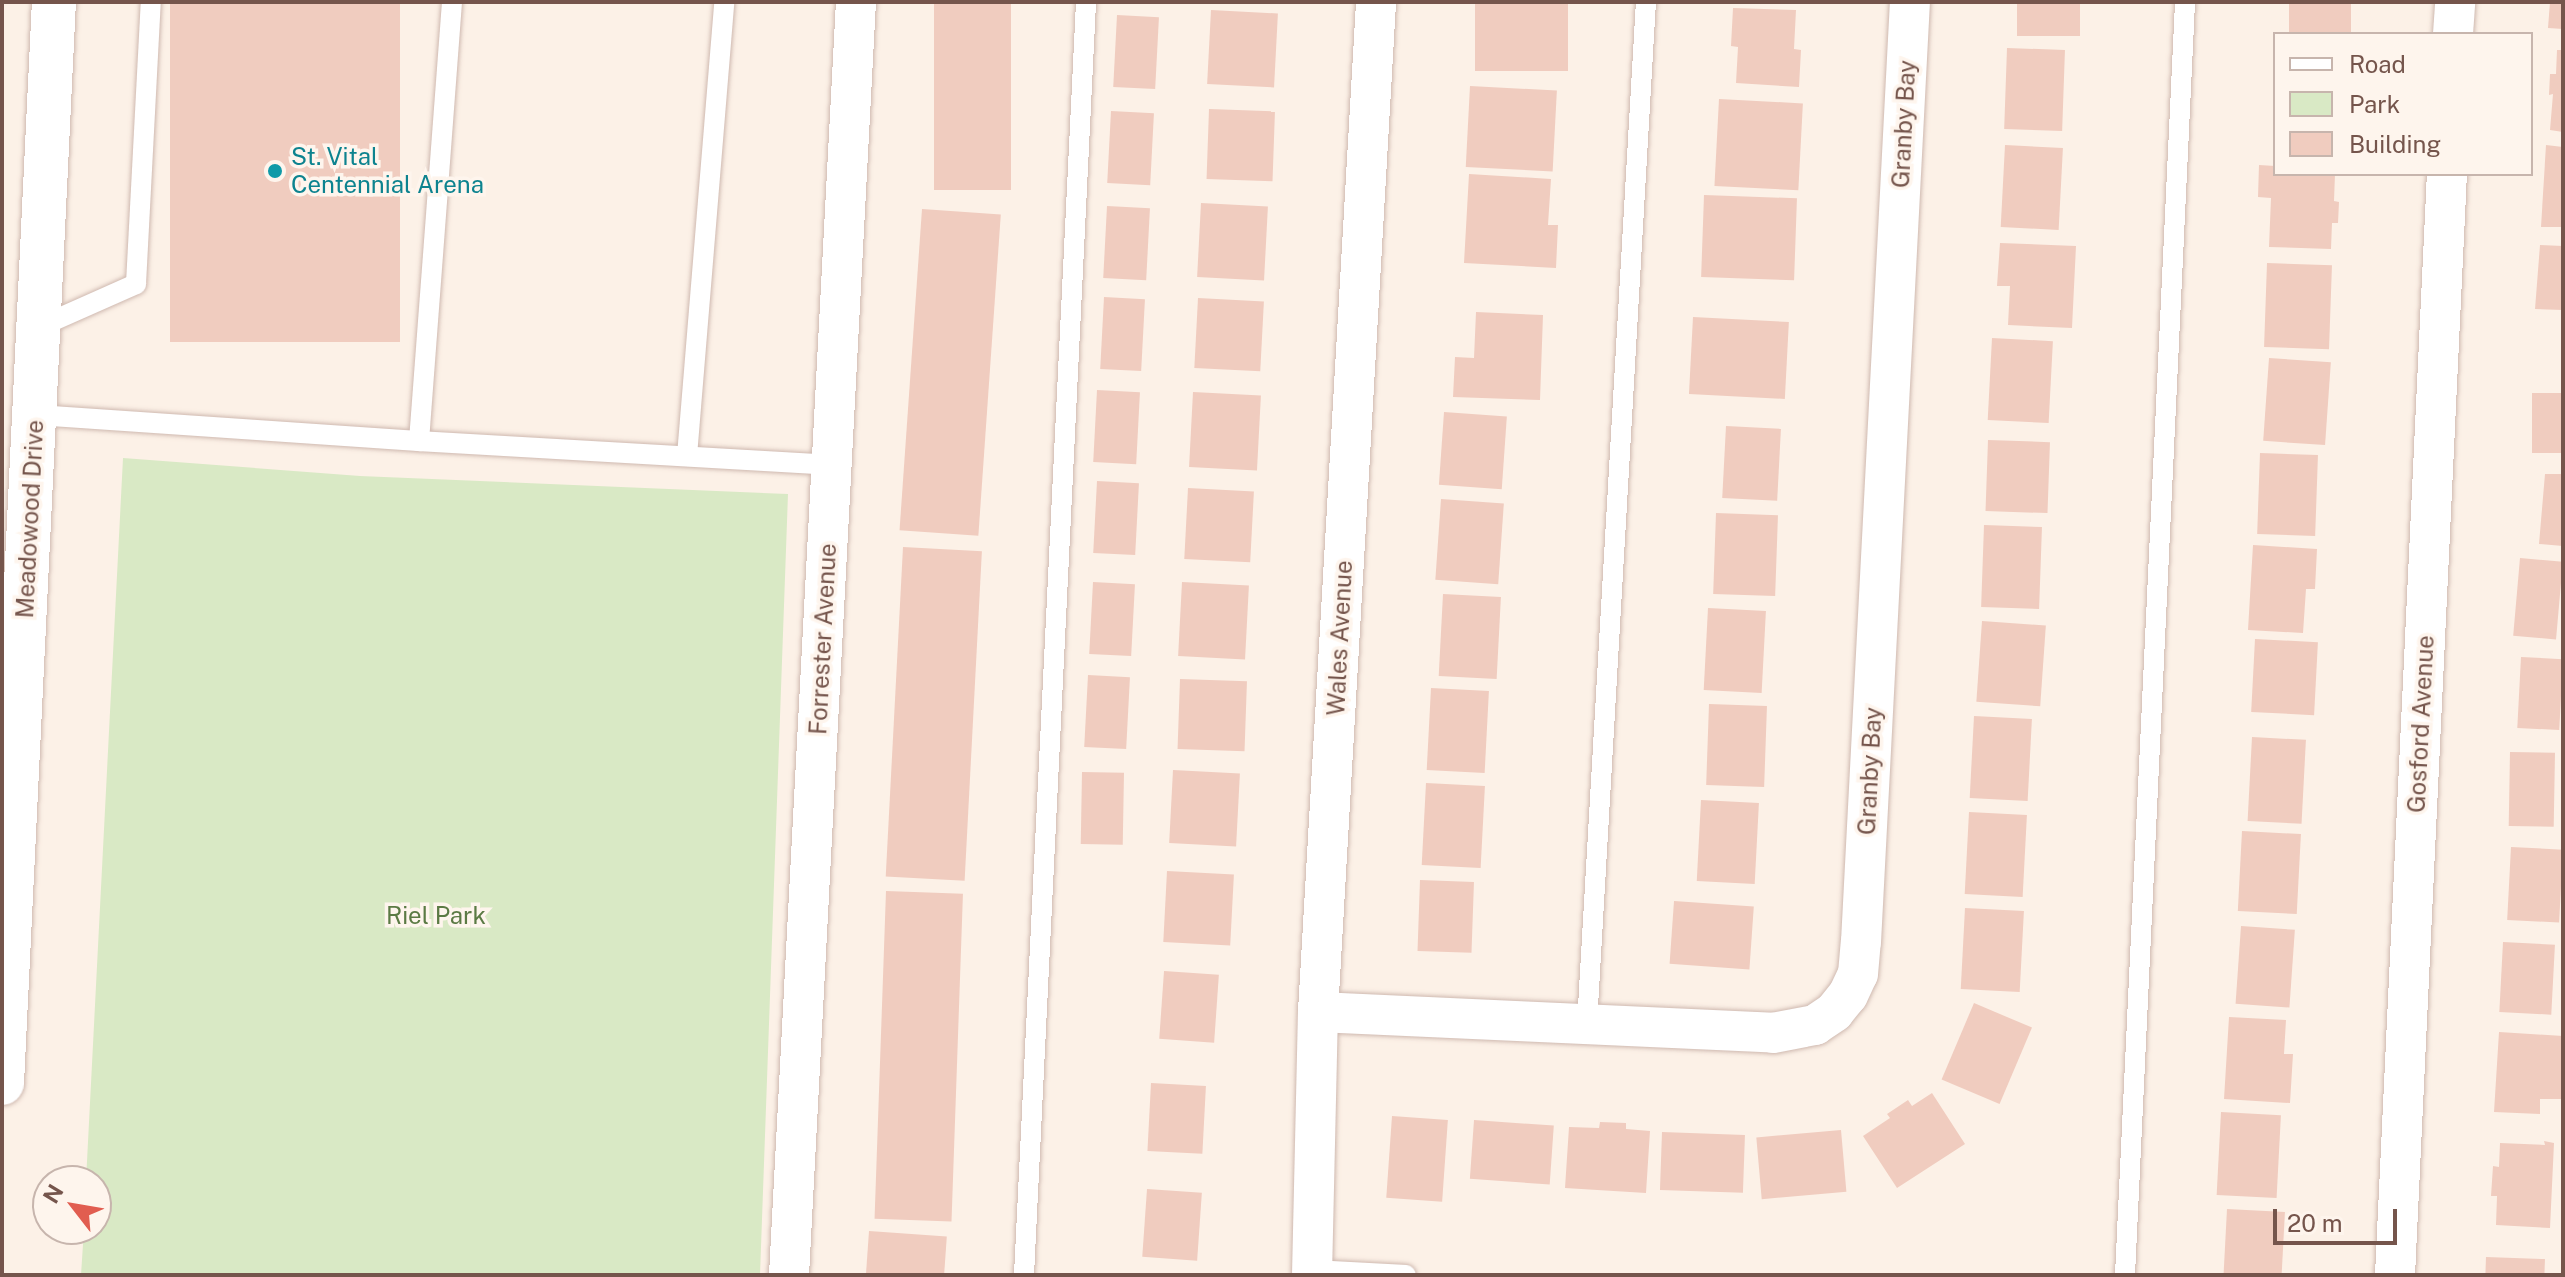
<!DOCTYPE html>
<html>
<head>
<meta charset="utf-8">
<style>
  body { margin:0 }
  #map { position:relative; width:2565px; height:1277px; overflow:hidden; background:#fcf1e7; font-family:"Public Sans",sans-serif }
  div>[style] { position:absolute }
  .green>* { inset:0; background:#d9e9c5 }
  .building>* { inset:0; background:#f0ccbf; transform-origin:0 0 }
  .roads { filter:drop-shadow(0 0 2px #cfb9b0) drop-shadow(0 0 2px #cfb9b0) }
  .lane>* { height:20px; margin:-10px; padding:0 10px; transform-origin:10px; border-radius:10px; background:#fff }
  .street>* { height:40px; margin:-20px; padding:0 20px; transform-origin:20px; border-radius:20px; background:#fff }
  .secondary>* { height:44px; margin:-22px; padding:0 22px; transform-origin:22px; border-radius:22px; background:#fff }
  .dots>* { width:22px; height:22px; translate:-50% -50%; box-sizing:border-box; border:4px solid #fef5ed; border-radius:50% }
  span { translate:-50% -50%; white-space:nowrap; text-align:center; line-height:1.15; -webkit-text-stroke:7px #fef5ed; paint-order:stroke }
  .street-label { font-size:24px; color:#75554c }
  .culture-label { font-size:24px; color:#0d838f }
  .left { translate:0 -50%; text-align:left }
  .park-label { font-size:24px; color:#5b7a44 }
  .frame { position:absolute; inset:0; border:4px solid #75554c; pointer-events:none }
  .legend { position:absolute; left:2273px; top:32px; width:260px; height:144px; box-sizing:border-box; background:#fef5ed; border:2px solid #c7b5ad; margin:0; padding:10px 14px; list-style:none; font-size:24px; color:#75554c }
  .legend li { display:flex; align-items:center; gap:16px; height:40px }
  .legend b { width:40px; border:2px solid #c7b5ad }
  .north { position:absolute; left:32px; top:1165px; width:80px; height:80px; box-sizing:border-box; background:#fef5ed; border:2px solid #c7b5ad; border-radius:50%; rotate:301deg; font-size:22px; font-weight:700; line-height:32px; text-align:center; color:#75554c }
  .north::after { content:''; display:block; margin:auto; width:28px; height:36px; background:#e15d50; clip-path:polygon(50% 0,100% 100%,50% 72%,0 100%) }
  .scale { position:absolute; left:2273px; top:1209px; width:124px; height:36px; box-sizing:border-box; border:4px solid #75554c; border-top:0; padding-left:10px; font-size:24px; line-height:28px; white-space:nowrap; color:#75554c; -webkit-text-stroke:6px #fef5ed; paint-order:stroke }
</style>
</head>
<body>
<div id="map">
  <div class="green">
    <div style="clip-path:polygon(123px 458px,360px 476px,788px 494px,760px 1275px,81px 1275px,84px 1229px,96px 1229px,96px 1181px,86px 1181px)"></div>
  </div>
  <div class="building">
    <div style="left:170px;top:2px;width:230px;height:340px"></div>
    <div style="left:934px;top:2px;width:77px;height:188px"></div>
    <div style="left:1475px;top:2px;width:93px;height:69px"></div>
    <div style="left:2017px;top:2px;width:63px;height:34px"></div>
    <div style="left:2289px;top:2px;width:62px;height:32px"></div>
    <div style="clip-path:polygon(2550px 2px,2563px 2px,2563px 29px,2548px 28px)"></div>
    <div style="clip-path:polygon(1733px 8px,1796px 10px,1794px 49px,1801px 50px,1799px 87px,1736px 83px,1738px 47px,1731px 46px)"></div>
    <div style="left:1211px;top:10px;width:67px;height:74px;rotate:3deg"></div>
    <div style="left:1117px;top:15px;width:42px;height:72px;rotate:3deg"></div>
    <div style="left:2007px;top:48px;width:58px;height:81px;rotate:2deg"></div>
    <div style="clip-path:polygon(2557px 50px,2563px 50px,2563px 132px,2550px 130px,2553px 94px,2549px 95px,2550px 74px,2556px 74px)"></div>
    <div style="left:1470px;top:86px;width:87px;height:81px;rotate:3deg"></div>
    <div style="left:1719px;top:99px;width:84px;height:87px;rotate:3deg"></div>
    <div style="left:1209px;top:109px;width:66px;height:70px;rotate:2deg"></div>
    <div style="left:1111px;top:111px;width:43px;height:72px;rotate:3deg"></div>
    <div style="left:2005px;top:145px;width:58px;height:82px;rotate:3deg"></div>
    <div style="clip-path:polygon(2546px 145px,2563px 147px,2563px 227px,2541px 227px)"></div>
    <div style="clip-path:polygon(2259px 165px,2275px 166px,2275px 174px,2335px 174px,2334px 201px,2339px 202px,2338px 223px,2332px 223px,2331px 249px,2269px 247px,2271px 198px,2258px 197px)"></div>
    <div style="clip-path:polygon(1469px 174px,1551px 179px,1548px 225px,1558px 225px,1556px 268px,1464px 263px)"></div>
    <div style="left:1704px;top:195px;width:93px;height:82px;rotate:2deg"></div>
    <div style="left:1201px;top:203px;width:67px;height:74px;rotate:3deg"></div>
    <div style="left:1107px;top:206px;width:43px;height:72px;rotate:3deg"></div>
    <div style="left:922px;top:209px;width:79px;height:322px;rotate:4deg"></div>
    <div style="clip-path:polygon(2000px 243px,2076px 246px,2072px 328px,2008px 325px,2010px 286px,1997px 286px)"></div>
    <div style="clip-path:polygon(2540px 245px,2563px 246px,2563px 310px,2535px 309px)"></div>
    <div style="left:2267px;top:263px;width:65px;height:84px;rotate:2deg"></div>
    <div style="left:1104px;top:297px;width:41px;height:72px;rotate:3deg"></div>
    <div style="left:1198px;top:298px;width:66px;height:70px;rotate:3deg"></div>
    <div style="clip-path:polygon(1476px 312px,1543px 315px,1540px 400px,1453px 397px,1455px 357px,1474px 358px)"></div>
    <div style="left:1693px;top:317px;width:96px;height:77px;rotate:3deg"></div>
    <div style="left:1992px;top:338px;width:61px;height:82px;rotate:3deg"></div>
    <div style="left:2269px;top:358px;width:62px;height:83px;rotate:4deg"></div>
    <div style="left:1097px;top:390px;width:43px;height:72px;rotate:3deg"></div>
    <div style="left:1193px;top:392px;width:68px;height:75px;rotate:3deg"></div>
    <div style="left:2532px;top:393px;width:31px;height:60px"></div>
    <div style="left:1444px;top:412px;width:63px;height:73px;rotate:4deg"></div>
    <div style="left:1726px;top:426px;width:55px;height:72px;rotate:3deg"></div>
    <div style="left:1988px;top:440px;width:62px;height:71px;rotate:2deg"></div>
    <div style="left:2260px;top:453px;width:58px;height:81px;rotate:2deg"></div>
    <div style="clip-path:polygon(2545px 474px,2563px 474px,2563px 546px,2539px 544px)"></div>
    <div style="left:1097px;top:481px;width:42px;height:72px;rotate:3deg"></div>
    <div style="left:1188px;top:488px;width:66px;height:71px;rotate:3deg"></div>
    <div style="left:1441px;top:499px;width:63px;height:81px;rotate:4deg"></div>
    <div style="left:1716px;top:513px;width:62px;height:81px;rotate:2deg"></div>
    <div style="left:1984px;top:525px;width:58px;height:82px;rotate:2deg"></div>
    <div style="clip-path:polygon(2253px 545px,2317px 549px,2315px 589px,2306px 589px,2303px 633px,2248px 630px)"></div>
    <div style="left:903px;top:547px;width:79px;height:330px;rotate:3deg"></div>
    <div style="left:2520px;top:558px;width:43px;height:78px;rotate:5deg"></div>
    <div style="left:1093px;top:582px;width:42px;height:72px;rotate:3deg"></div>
    <div style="left:1182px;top:582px;width:67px;height:74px;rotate:3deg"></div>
    <div style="left:1443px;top:594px;width:58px;height:82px;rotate:3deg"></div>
    <div style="left:1708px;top:608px;width:58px;height:82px;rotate:3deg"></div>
    <div style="left:1982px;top:621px;width:64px;height:81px;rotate:4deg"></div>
    <div style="left:2255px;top:639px;width:63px;height:73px;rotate:3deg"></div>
    <div style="left:2521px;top:657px;width:42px;height:71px;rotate:3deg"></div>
    <div style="left:1088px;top:675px;width:42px;height:72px;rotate:3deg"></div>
    <div style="left:1180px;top:679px;width:67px;height:70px;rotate:2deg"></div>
    <div style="left:1431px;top:688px;width:58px;height:82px;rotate:3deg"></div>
    <div style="left:1709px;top:704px;width:58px;height:81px;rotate:2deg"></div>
    <div style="left:1974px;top:716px;width:58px;height:82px;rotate:3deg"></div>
    <div style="left:2252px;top:737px;width:54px;height:84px;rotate:3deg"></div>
    <div style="left:2510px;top:752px;width:45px;height:74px;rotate:1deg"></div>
    <div style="left:1173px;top:770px;width:67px;height:73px;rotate:3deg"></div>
    <div style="left:1082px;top:772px;width:42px;height:72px;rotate:1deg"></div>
    <div style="left:1426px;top:783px;width:59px;height:82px;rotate:3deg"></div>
    <div style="left:1701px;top:800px;width:58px;height:81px;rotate:3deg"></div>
    <div style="left:1969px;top:812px;width:58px;height:82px;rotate:3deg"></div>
    <div style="left:2242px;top:831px;width:59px;height:80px;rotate:3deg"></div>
    <div style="left:2511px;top:847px;width:52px;height:73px;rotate:3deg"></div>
    <div style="left:1167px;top:871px;width:67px;height:71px;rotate:3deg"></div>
    <div style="left:1420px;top:880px;width:54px;height:71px;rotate:2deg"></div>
    <div style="left:886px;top:891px;width:77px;height:328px;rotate:2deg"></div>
    <div style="left:1674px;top:901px;width:80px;height:63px;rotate:4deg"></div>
    <div style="left:1965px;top:908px;width:59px;height:81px;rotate:3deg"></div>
    <div style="left:2241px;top:926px;width:54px;height:78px;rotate:4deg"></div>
    <div style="left:2503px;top:942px;width:52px;height:70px;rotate:3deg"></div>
    <div style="left:1164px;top:971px;width:55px;height:68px;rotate:4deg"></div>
    <div style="left:1974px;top:1003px;width:63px;height:83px;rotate:23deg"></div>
    <div style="clip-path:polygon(2229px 1017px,2286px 1020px,2284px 1054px,2293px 1054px,2290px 1103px,2224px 1099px)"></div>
    <div style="clip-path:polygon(2499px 1032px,2563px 1036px,2563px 1099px,2540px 1099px,2540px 1114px,2494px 1112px)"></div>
    <div style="left:1151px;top:1083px;width:55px;height:68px;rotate:3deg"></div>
    <div style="clip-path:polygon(1932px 1093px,1965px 1144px,1897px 1188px,1863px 1136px,1890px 1118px,1887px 1114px,1908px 1100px,1912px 1106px)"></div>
    <div style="left:2221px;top:1112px;width:60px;height:83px;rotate:3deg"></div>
    <div style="left:1392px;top:1116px;width:56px;height:82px;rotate:4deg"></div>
    <div style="left:1474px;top:1120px;width:80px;height:59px;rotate:4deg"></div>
    <div style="clip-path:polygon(1600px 1122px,1626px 1123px,1626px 1129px,1650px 1131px,1646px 1193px,1565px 1188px,1569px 1127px,1599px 1128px)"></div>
    <div style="left:1841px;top:1130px;width:62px;height:85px;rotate:85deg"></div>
    <div style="left:1662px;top:1132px;width:83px;height:58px;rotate:2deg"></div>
    <div style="clip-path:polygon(2544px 1141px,2554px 1143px,2550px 1228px,2496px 1225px,2497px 1196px,2491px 1196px,2493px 1166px,2499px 1167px,2500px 1143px,2545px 1145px)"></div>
    <div style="left:1147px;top:1189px;width:55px;height:68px;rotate:4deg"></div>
    <div style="left:2227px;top:1209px;width:58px;height:66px;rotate:3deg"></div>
    <div style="left:869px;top:1231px;width:78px;height:44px;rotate:4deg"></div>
    <div style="left:2486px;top:1257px;width:59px;height:18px;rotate:2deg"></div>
  </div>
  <div class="roads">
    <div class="lane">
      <div style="left:39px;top:327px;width:106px;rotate:-23.9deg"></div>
      <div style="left:136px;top:284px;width:282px;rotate:-87deg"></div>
      <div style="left:36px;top:415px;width:384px;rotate:3.9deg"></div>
      <div style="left:419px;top:441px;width:440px;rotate:-85.7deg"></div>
      <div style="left:419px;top:441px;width:414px;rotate:3.3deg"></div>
      <div style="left:687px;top:456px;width:456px;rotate:-85.3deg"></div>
      <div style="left:1587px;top:1024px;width:1024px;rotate:-86.7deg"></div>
      <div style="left:1313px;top:1270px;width:93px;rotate:3.1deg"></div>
      <div style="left:1024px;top:1275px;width:1275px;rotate:-87.21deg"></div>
      <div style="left:2125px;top:1275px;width:1274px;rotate:-87.3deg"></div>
    </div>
    <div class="street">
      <div style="left:2453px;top:34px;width:32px;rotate:-86deg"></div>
      <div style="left:1318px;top:1012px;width:455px;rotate:2.6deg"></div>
      <div style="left:1773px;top:1033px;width:43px;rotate:-10.8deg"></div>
      <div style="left:1815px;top:1025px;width:23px;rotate:-34deg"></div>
      <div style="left:1834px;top:1012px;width:22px;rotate:-51deg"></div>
      <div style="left:1848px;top:995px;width:23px;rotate:-65deg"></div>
      <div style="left:1858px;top:974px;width:32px;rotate:-85deg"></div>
      <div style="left:1861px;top:942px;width:941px;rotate:-87.02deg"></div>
      <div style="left:789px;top:1275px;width:1275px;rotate:-86.99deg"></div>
      <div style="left:1312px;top:1275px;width:263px;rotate:-88.7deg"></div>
      <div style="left:1318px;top:1012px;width:1012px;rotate:-86.71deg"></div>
      <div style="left:2395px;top:1275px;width:1102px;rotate:-87.3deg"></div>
    </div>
    <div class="secondary">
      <div style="left:2px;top:1083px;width:1082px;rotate:-87.25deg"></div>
    </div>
  </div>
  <div class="dots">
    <div style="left:275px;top:171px;background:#0f9aa8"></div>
  </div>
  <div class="street-label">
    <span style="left:1904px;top:124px;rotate:-87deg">Granby Bay</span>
    <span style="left:30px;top:519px;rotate:-87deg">Meadowood Drive</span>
    <span style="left:1340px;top:638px;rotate:-87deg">Wales Avenue</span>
    <span style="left:823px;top:639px;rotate:-87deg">Forrester Avenue</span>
    <span style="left:2421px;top:724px;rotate:-87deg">Gosford Avenue</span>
    <span style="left:1870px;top:771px;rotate:-87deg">Granby Bay</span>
  </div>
  <div class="culture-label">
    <span class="left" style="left:291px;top:171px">St. Vital<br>Centennial Arena</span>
  </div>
  <div class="park-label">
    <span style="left:436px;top:916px">Riel Park</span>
  </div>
  <div class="frame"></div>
  <ul class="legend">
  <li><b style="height:10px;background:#fff"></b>Road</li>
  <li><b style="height:22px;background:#d9e9c5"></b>Park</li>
  <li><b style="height:22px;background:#f0ccbf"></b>Building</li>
  </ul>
  <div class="north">N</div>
  <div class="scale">20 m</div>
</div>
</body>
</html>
